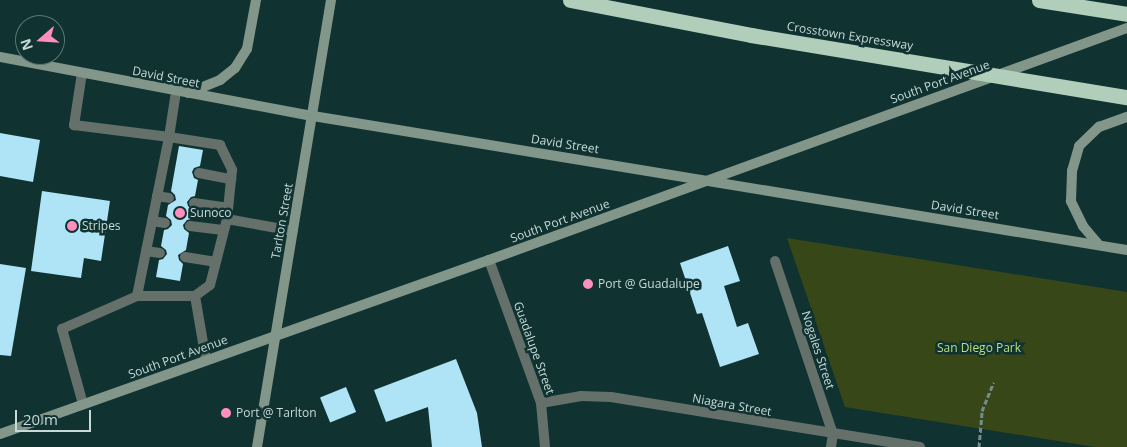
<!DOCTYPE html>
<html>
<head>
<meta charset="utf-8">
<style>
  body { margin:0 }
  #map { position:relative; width:1127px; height:447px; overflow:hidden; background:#103331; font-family:"Open Sans",sans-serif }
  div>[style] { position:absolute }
  .green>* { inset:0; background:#384718 }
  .building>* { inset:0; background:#afe3f6; transform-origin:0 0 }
  .path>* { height:3px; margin-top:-1.5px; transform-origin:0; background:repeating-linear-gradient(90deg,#728d8b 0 5px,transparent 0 7.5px) }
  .lane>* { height:10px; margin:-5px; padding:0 5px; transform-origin:5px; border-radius:5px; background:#647069 }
  .street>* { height:10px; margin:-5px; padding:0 5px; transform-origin:5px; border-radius:5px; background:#647069 }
  .secondary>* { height:10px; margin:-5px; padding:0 5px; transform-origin:5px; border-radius:5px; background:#83968a }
  .highway>* { height:15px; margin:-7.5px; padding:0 7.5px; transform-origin:7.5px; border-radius:7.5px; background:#b1cebb }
  .dots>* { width:14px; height:14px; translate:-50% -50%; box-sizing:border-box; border:2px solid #103331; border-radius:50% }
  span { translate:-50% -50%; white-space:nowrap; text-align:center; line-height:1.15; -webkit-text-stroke:5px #103331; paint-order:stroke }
  .street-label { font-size:12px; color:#c7dad8 }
  .poi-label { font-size:12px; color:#c7dad8 }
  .left { translate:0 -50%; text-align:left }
  .park-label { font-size:12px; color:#bedf7e }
  .north { position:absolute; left:15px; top:15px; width:50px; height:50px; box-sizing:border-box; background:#103331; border:1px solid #597674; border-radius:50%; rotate:251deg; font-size:14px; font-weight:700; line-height:20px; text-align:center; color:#c7dad8 }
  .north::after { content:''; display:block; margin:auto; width:18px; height:22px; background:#fe8ebd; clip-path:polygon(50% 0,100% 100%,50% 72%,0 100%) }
  .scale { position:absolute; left:15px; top:410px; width:76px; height:22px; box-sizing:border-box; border:2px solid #c7dad8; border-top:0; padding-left:6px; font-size:15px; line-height:18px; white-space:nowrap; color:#c7dad8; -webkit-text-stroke:4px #103331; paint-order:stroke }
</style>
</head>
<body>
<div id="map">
  <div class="green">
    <div style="clip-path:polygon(787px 238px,1127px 292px,1127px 447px,1095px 447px,845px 407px)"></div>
  </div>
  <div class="building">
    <div style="clip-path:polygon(0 133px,40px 140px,33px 182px,0 176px)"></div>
    <div style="clip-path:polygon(179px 146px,203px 150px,200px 166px,194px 168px,192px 172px,194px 178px,198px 180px,195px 196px,191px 197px,187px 202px,188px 206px,193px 210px,191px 219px,187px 220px,183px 225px,184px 229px,189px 233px,186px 250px,178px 255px,179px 260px,183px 264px,180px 281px,156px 277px,159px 260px,163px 259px,167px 254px,166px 250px,161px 246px,164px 230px,168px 229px,172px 225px,171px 220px,166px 216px,168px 205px,176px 200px,175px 195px,171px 191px)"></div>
    <div style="clip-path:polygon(42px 191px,110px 201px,101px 261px,84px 258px,81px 278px,31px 271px)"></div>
    <div style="clip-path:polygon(728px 246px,740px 281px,724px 286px,737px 327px,748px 323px,759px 354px,720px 367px,702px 313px,697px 314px,680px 263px)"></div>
    <div style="clip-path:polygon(0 264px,26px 268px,11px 356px,0 355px)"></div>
    <div style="clip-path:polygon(456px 359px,477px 413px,482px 447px,432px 447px,428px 407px,386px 422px,374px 390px)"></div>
    <div style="left:346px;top:387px;width:27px;height:28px;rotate:68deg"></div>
  </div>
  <div class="path">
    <div style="left:979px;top:447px;width:36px;rotate:-85deg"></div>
    <div style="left:982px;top:411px;width:31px;rotate:-68deg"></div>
  </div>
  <div class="lane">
    <div style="left:82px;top:73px;width:53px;rotate:98.7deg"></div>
    <div style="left:74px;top:125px;width:96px;rotate:7.2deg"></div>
    <div style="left:169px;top:137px;width:46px;rotate:-81.2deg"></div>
    <div style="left:199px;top:173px;width:33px;rotate:11deg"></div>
    <div style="left:157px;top:196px;width:12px;rotate:9deg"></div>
    <div style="left:194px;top:203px;width:34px;rotate:8deg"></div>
    <div style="left:227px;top:219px;width:67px;rotate:10.3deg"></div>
    <div style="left:152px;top:221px;width:13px;rotate:9deg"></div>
    <div style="left:190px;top:226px;width:33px;rotate:7deg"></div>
    <div style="left:146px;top:251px;width:14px;rotate:8deg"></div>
    <div style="left:185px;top:257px;width:30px;rotate:9deg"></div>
    <div style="left:137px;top:296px;width:58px"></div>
    <div style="left:195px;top:296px;width:65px;rotate:80.2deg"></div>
    <div style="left:83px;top:404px;width:78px;rotate:-105.6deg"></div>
    <div style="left:62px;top:329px;width:82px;rotate:-23.7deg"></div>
    <div style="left:137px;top:296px;width:162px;rotate:-78.6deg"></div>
    <div style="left:169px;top:137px;width:52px;rotate:8.9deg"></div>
    <div style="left:220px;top:145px;width:28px;rotate:64deg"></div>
    <div style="left:232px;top:170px;width:49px;rotate:95.8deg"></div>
    <div style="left:227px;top:219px;width:68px;rotate:104.4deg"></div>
    <div style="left:210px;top:285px;width:19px;rotate:144deg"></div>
  </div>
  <div class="street">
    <div style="left:489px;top:260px;width:152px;rotate:70deg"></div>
    <div style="left:541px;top:403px;width:44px;rotate:84.8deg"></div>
    <div style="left:775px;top:261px;width:182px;rotate:71.5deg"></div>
    <div style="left:833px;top:434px;width:13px;rotate:99deg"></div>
    <div style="left:541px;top:403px;width:41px;rotate:-9.9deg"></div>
    <div style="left:581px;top:396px;width:30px;rotate:2deg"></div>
    <div style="left:611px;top:397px;width:313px;rotate:9.2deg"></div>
  </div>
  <div class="secondary">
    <div style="left:0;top:57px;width:319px;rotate:10.7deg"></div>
    <div style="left:313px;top:116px;width:825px;rotate:9.35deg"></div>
    <div style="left:188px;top:93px;width:35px;rotate:-22deg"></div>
    <div style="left:220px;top:80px;width:19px;rotate:-39deg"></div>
    <div style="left:235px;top:68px;width:22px;rotate:-58deg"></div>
    <div style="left:247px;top:49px;width:50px;rotate:-79.6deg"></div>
    <div style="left:1098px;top:244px;width:23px;rotate:-130deg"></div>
    <div style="left:1083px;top:226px;width:28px;rotate:-116deg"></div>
    <div style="left:1071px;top:201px;width:30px;rotate:-88deg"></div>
    <div style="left:1072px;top:171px;width:26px;rotate:-74deg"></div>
    <div style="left:1079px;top:146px;width:28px;rotate:-44deg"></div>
    <div style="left:1099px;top:127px;width:30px;rotate:-20deg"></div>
    <div style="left:0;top:434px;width:519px;rotate:-19.59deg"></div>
    <div style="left:489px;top:260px;width:679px;rotate:-19.98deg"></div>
    <div style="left:257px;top:447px;width:453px;rotate:-80.6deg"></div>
  </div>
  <div class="highway">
    <div style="left:570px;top:0;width:184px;rotate:10.9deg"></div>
    <div style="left:751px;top:35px;width:381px;rotate:9.4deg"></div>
    <div style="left:1039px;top:0;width:89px;rotate:9deg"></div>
  </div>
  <div class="dots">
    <div style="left:180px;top:213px;background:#fe8ebd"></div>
    <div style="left:72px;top:226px;background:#fe8ebd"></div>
    <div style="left:588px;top:284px;background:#fe8ebd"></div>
    <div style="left:226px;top:413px;background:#fe8ebd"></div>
  </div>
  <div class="street-label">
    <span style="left:850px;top:36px;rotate:9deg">Crosstown Expressway</span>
    <span style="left:166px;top:77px;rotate:11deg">David Street</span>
    <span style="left:940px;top:82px;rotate:-20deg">South Port Avenue</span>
    <span style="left:565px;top:144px;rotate:9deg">David Street</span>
    <span style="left:965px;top:210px;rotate:9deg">David Street</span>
    <span style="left:282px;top:221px;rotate:-80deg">Tarlton Street</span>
    <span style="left:560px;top:221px;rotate:-20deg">South Port Avenue</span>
    <span style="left:534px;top:348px;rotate:70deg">Guadalupe Street</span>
    <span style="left:818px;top:350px;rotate:72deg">Nogales Street</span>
    <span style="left:178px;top:357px;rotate:-20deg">South Port Avenue</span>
    <span style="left:732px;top:405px;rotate:10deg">Niagara Street</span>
  </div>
  <div class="poi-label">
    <span class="left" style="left:190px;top:213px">Sunoco</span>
    <span class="left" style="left:82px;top:226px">Stripes</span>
    <span class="left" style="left:598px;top:284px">Port @ Guadalupe</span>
    <span class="left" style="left:236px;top:413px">Port @ Tarlton</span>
  </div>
  <div class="park-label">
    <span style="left:979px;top:348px">San Diego Park</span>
  </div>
  <div class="north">N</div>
  <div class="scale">20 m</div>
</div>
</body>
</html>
